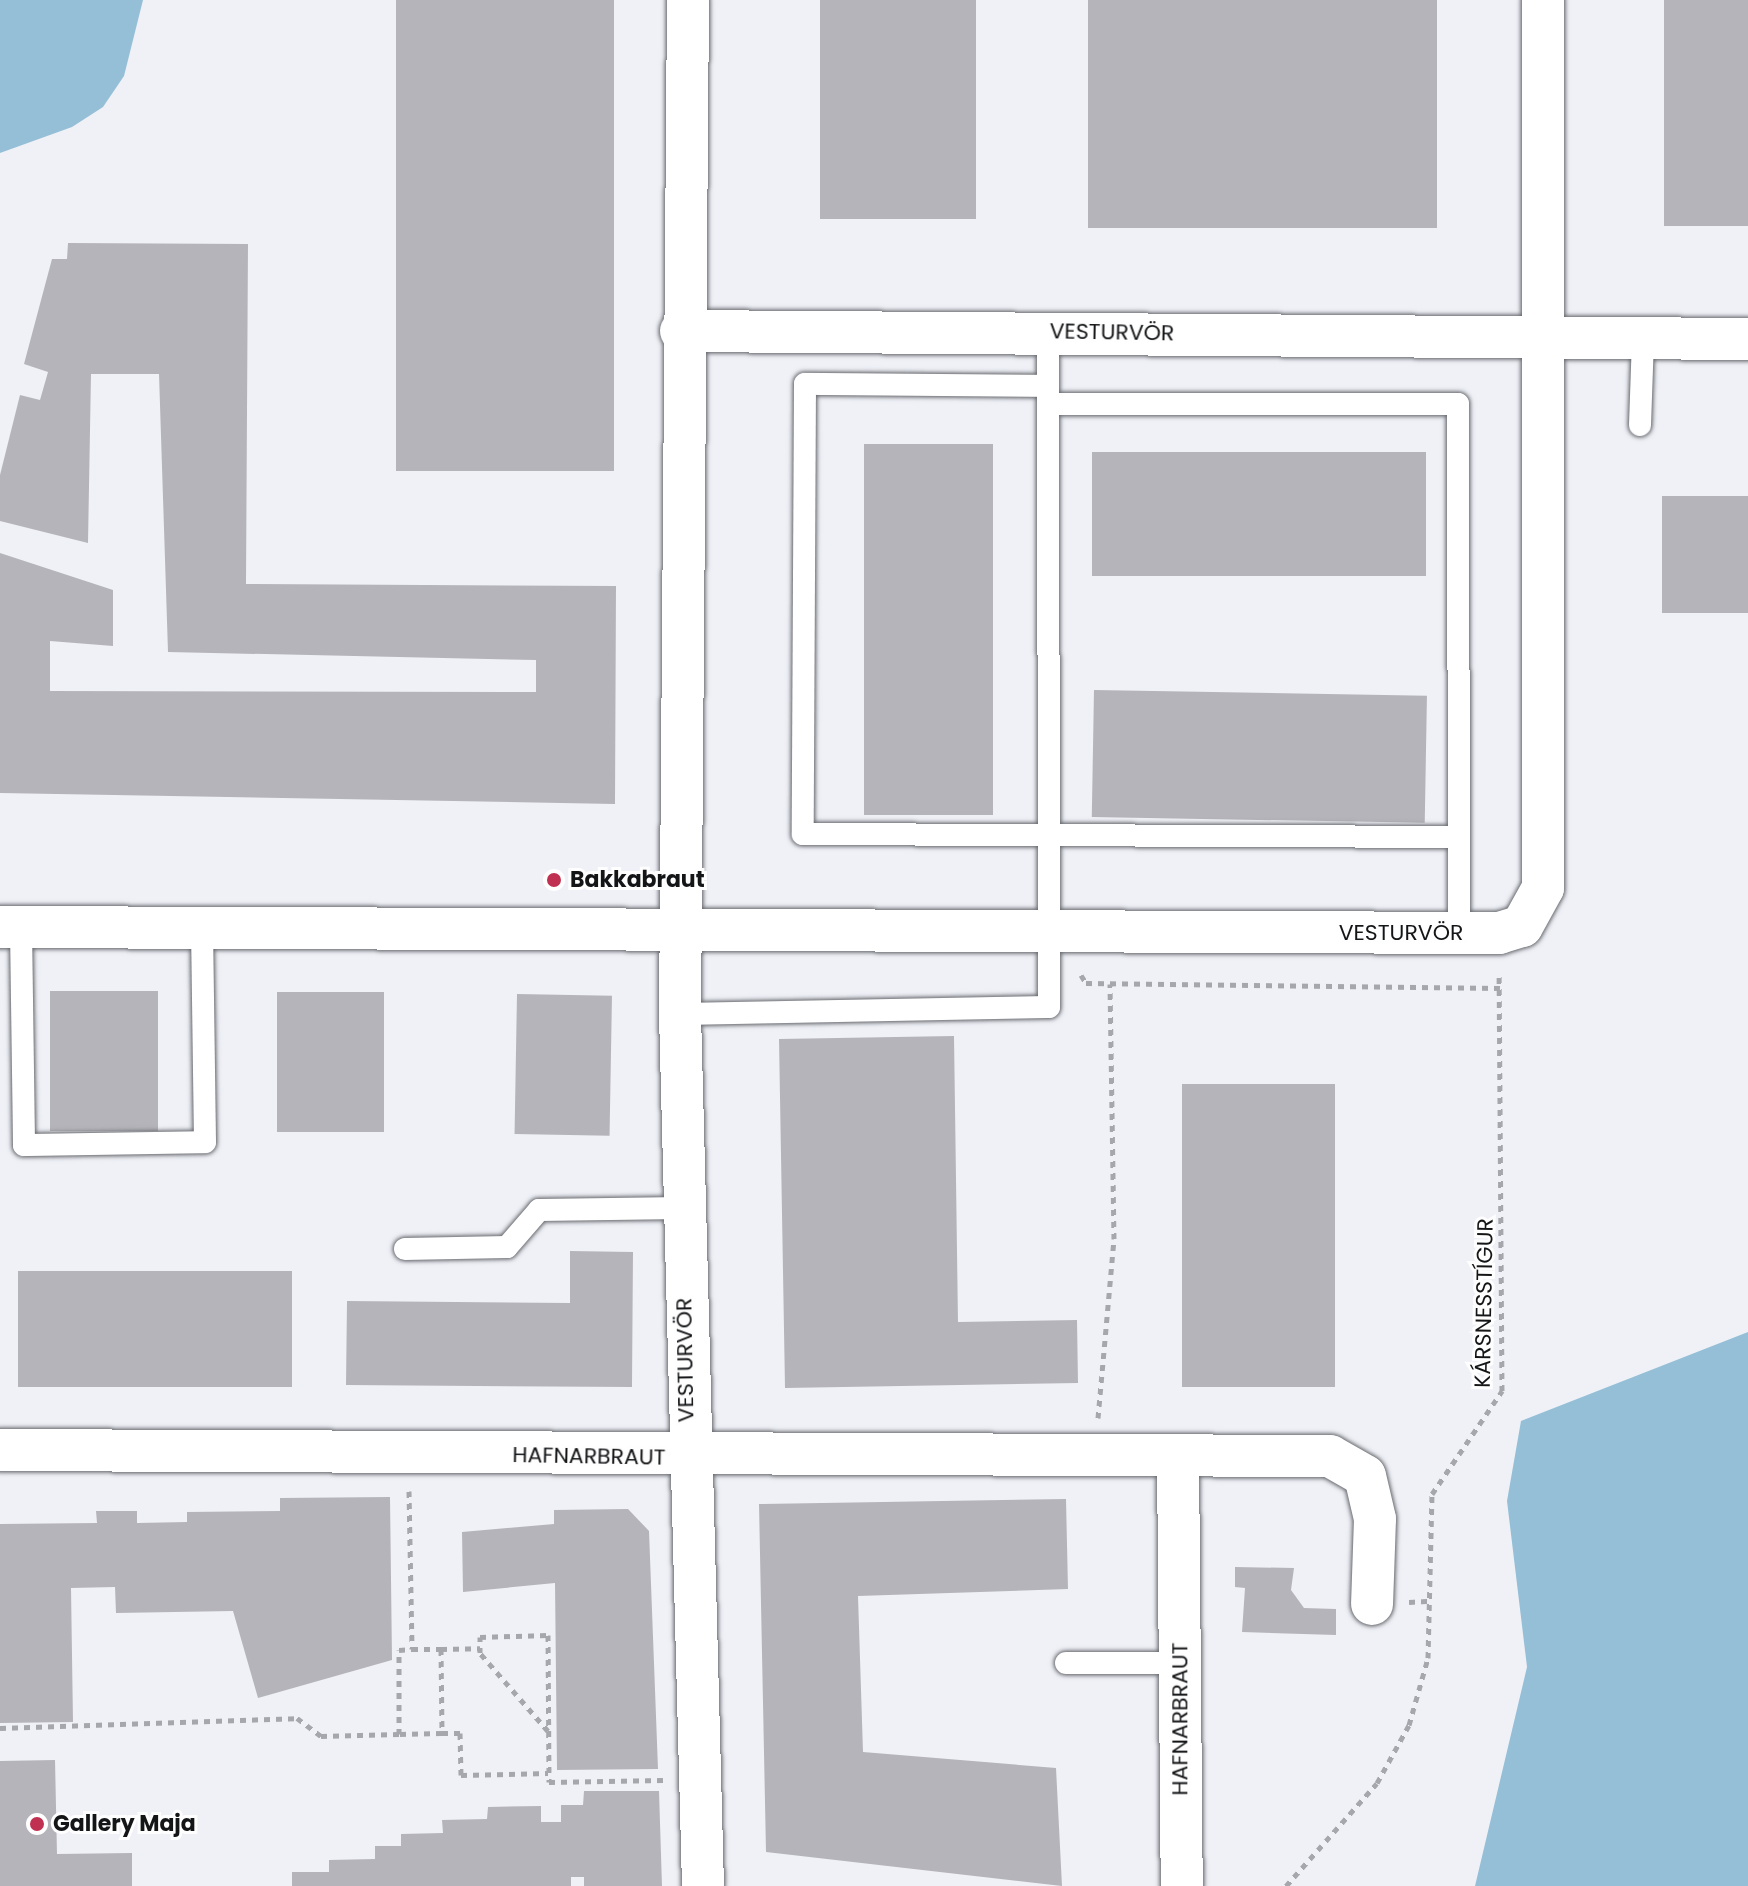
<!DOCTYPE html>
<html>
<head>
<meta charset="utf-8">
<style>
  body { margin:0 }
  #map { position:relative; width:1748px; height:1886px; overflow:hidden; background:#eff1f7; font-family:Poppins,sans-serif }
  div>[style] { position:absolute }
  .water>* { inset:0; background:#95bfd6 }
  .building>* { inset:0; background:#b5b4ba; transform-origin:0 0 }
  .path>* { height:5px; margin-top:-2.5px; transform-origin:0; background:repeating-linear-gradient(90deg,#a5a7ac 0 6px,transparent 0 12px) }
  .roads { filter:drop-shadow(0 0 2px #686a6f) drop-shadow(0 0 2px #686a6f) }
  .lane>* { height:22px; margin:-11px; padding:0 11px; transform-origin:11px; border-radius:11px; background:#fff }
  .street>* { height:42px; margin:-21px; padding:0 21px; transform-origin:21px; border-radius:21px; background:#fff }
  .dots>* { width:22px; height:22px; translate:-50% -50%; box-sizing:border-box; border:4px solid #fefefe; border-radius:50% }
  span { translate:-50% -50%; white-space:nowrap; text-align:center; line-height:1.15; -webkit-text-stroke:6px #fefefe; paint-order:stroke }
  .street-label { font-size:22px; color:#141517 }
  .poi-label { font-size:22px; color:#141517; font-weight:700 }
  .left { translate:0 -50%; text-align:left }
</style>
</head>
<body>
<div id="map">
  <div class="water">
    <div style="clip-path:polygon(0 0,143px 0,124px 76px,103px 107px,72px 127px,0 153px)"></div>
    <div style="clip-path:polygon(1748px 1332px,1748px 1886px,1475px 1886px,1527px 1667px,1507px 1501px,1521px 1421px)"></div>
  </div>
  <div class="building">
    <div style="left:396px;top:0;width:218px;height:471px"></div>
    <div style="left:820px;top:0;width:156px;height:219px"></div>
    <div style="left:1088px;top:0;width:349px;height:228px"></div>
    <div style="left:1664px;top:0;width:84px;height:226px"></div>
    <div style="clip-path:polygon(68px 243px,248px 244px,246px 584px,616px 586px,615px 804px,0 793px,0 553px,113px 590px,113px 646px,50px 641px,50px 691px,536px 692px,536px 660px,168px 652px,159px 374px,91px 374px,88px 543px,0 521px,0 475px,20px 395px,40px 400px,48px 372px,24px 364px,52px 259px,67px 259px)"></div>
    <div style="left:864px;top:444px;width:129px;height:371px"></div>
    <div style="left:1092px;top:452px;width:334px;height:124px"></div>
    <div style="left:1662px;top:496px;width:86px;height:117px"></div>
    <div style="left:1094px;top:690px;width:333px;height:127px;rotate:1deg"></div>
    <div style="left:50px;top:991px;width:108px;height:140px"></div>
    <div style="left:384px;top:992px;width:140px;height:107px;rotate:90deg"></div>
    <div style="left:517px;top:994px;width:95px;height:140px;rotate:1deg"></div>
    <div style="clip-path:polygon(954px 1036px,958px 1322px,1077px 1320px,1078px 1383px,785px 1388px,779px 1039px)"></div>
    <div style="left:1335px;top:1084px;width:303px;height:153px;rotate:90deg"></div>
    <div style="clip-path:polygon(570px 1251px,633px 1252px,632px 1387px,346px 1385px,347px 1301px,570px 1303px)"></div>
    <div style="left:18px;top:1271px;width:274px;height:116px"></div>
    <div style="clip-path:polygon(390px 1497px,392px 1660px,258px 1698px,233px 1611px,116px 1613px,115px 1587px,71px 1588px,73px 1722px,0 1723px,0 1524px,97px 1523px,96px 1511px,137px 1511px,137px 1523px,187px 1522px,187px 1512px,280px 1511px,280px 1498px)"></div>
    <div style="clip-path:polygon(1066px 1499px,1068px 1589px,858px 1596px,863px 1752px,1056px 1768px,1062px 1886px,766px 1852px,759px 1504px)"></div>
    <div style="clip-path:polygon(628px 1509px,649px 1531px,658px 1769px,557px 1770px,555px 1583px,463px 1592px,462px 1532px,554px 1524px,554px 1510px)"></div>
    <div style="clip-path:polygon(1235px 1567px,1294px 1568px,1291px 1590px,1304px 1608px,1336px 1609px,1336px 1635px,1242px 1632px,1245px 1588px,1235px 1587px)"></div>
    <div style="clip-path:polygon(55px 1760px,57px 1854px,132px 1853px,132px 1886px,0 1886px,0 1761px)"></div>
    <div style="clip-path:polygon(584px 1791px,659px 1791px,662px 1886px,584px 1886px,584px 1877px,571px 1877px,571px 1886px,292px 1886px,292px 1872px,329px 1872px,329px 1860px,375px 1859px,375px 1846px,401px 1846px,401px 1834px,443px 1833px,442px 1820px,487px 1819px,488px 1807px,541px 1806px,541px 1822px,561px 1822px,561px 1805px,583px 1805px)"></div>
  </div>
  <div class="path">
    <div style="left:1081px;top:975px;width:9px;rotate:58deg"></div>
    <div style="left:1086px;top:983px;width:414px;rotate:0.7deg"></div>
    <div style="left:1098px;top:1418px;width:180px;rotate:-84.9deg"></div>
    <div style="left:1114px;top:1239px;width:255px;rotate:-90.9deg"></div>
    <div style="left:409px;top:1491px;width:158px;rotate:88.9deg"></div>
    <div style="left:1409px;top:1602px;width:22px;rotate:-3deg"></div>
    <div style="left:412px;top:1649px;width:29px"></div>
    <div style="left:441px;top:1649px;width:84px;rotate:89.3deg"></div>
    <div style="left:442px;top:1733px;width:43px;rotate:178.7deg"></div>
    <div style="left:399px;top:1734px;width:84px;rotate:-90deg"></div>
    <div style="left:399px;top:1650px;width:13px;rotate:-4deg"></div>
    <div style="left:441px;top:1649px;width:39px;rotate:-1deg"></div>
    <div style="left:0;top:1728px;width:297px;rotate:-1.9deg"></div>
    <div style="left:297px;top:1718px;width:30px;rotate:37deg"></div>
    <div style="left:321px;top:1736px;width:78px;rotate:-1.5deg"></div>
    <div style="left:548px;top:1731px;width:103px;rotate:-131.1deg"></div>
    <div style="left:480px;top:1653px;width:16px;rotate:-90deg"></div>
    <div style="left:480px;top:1637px;width:68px;rotate:-1.7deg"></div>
    <div style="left:548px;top:1635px;width:147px;rotate:89.6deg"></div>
    <div style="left:549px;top:1782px;width:114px;rotate:-1deg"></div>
    <div style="left:442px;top:1733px;width:18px"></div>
    <div style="left:460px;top:1733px;width:42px;rotate:88.6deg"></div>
    <div style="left:461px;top:1775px;width:87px;rotate:-1.3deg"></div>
    <div style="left:1286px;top:1886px;width:137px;rotate:-48.5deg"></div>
    <div style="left:1377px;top:1783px;width:66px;rotate:-61.1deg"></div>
    <div style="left:1409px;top:1725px;width:70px;rotate:-74.2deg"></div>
    <div style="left:1428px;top:1658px;width:164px;rotate:-88.6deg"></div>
    <div style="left:1432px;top:1494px;width:125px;rotate:-55.8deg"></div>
    <div style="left:1502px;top:1391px;width:418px;rotate:-90.4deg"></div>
  </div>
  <div class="roads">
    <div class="lane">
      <div style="left:1048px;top:386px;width:243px;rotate:-179.5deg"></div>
      <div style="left:805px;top:384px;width:450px;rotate:90.3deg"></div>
      <div style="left:803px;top:834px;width:656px;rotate:0.26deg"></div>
      <div style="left:1048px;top:404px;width:410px"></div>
      <div style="left:1458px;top:404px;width:529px;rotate:89.89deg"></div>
      <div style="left:1640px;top:425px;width:87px;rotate:-88deg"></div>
      <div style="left:21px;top:928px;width:217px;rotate:89.2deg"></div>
      <div style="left:24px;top:1145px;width:181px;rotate:-0.9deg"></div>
      <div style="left:205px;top:1142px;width:214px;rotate:-90.8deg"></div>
      <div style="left:680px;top:1014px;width:369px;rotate:-1.1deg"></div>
      <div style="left:1049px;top:1007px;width:675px;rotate:-90.08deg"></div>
      <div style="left:405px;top:1249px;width:102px;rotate:-1.1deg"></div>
      <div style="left:507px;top:1247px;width:49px;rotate:-49.1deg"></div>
      <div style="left:539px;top:1210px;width:143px;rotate:-0.8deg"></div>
      <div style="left:1066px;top:1663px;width:114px"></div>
    </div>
    <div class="street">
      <div style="left:688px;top:0;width:1014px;rotate:90.45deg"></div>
      <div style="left:680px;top:1014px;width:872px;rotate:88.49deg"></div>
      <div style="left:681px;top:331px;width:1067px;rotate:0.43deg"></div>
      <div style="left:0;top:927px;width:1499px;rotate:0.23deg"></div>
      <div style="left:1499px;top:933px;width:24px;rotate:-17deg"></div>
      <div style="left:1522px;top:926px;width:43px;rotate:-61.1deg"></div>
      <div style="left:1543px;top:888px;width:888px;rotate:-90deg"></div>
      <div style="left:0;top:1450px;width:1330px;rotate:0.26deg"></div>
      <div style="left:1330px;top:1456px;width:40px;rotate:29.7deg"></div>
      <div style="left:1365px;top:1476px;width:44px;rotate:76.9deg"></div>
      <div style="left:1375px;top:1519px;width:85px;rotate:92deg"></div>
      <div style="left:1178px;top:1456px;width:430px;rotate:89.5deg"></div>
    </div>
  </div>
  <div class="dots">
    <div style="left:554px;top:880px;background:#c03050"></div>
    <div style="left:37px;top:1824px;background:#c03050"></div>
  </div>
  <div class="street-label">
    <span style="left:1112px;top:332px;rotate:1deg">VESTURVÖR</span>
    <span style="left:1401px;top:933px">VESTURVÖR</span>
    <span style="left:1484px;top:1303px;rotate:-89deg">KÁRSNESSTÍGUR</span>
    <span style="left:685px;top:1360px;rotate:-91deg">VESTURVÖR</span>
    <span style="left:589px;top:1456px;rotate:1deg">HAFNARBRAUT</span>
    <span style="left:1180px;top:1719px;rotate:-90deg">HAFNARBRAUT</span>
  </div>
  <div class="poi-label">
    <span class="left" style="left:570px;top:880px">Bakkabraut</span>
    <span class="left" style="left:53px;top:1824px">Gallery Maja</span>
  </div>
</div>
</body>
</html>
